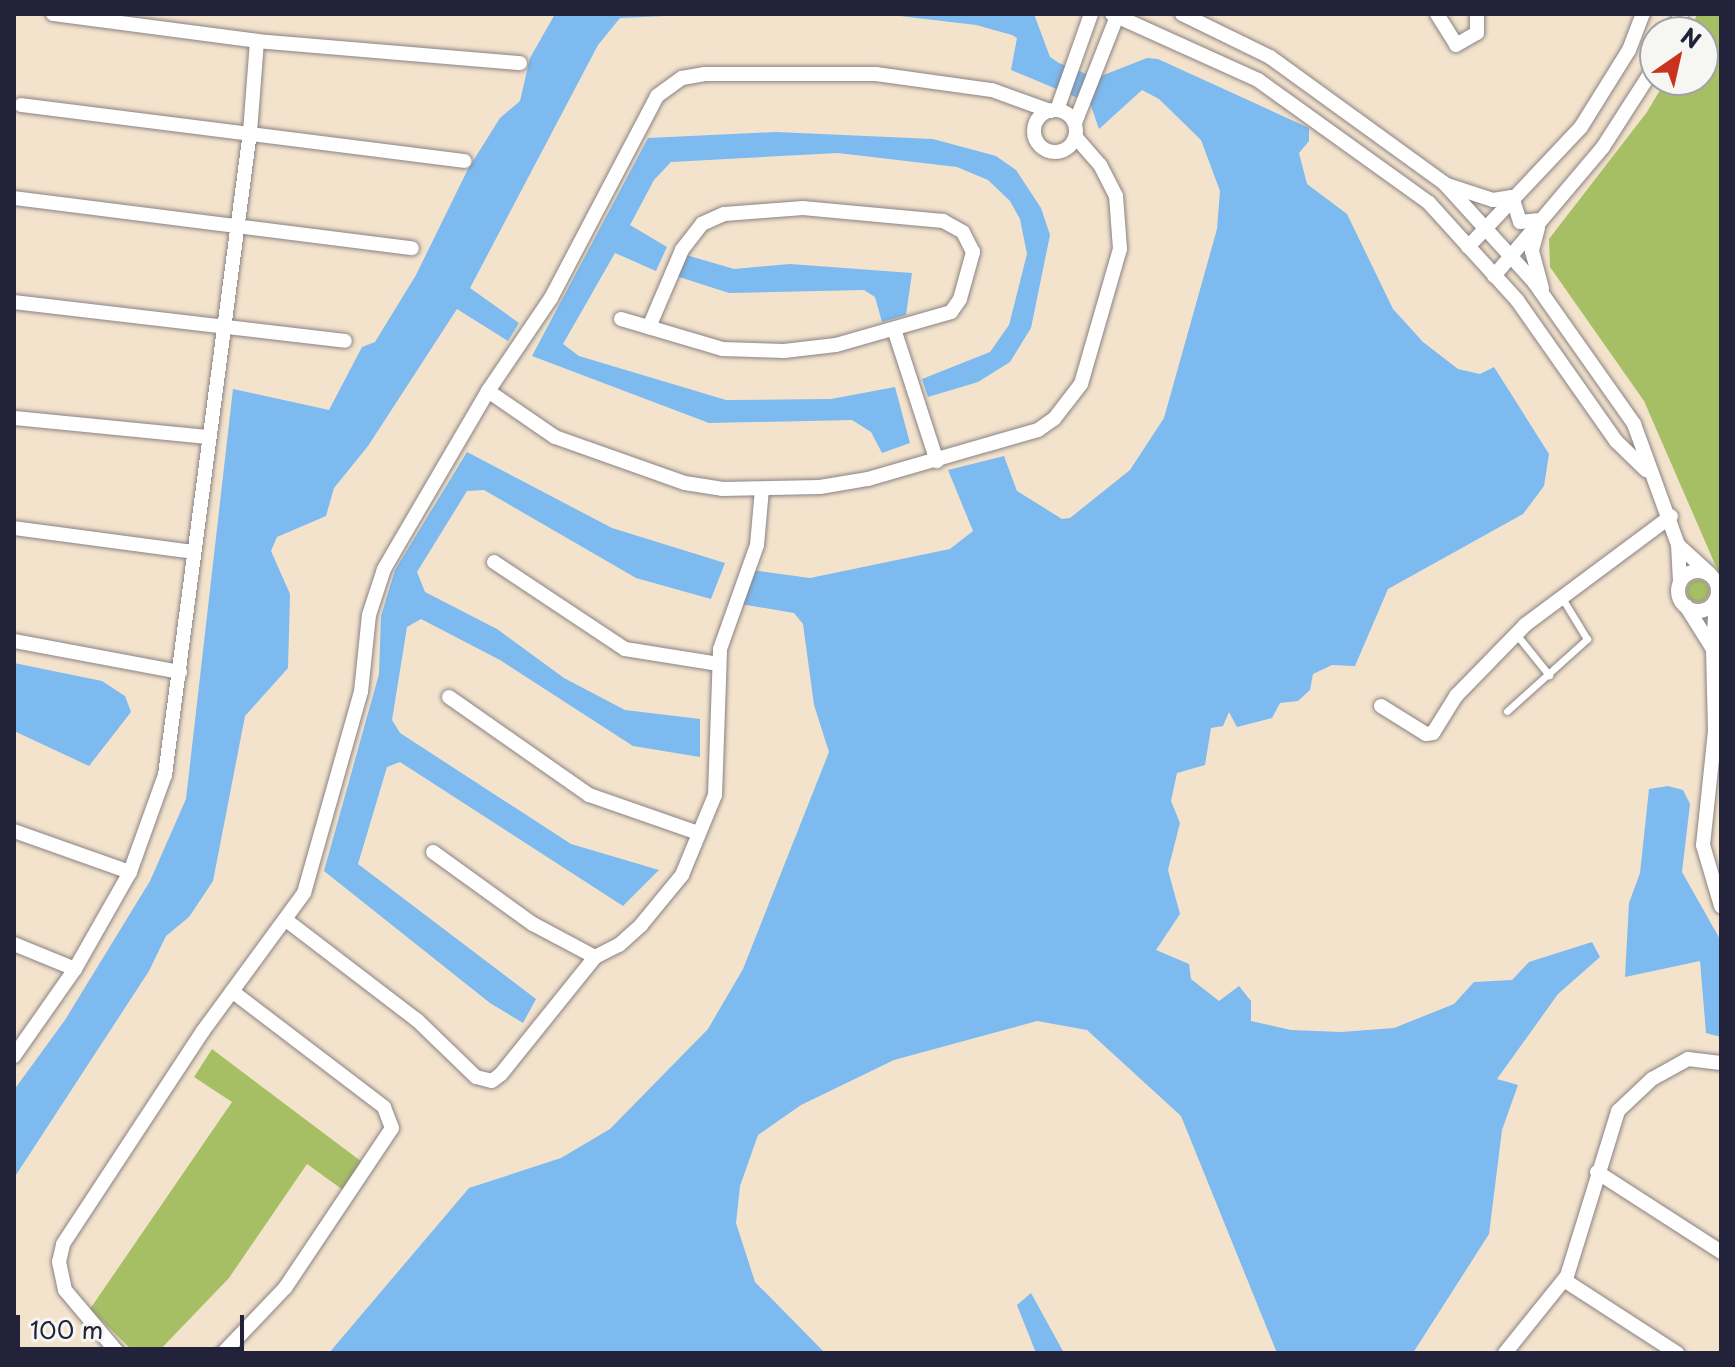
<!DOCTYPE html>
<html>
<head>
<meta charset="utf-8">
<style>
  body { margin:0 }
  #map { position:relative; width:1735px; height:1367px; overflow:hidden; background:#f3e3cc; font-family:"Playpen Sans",sans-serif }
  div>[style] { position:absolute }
  .green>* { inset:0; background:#a7bf64 }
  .round { border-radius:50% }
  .water>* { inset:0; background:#7cbaef }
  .roads { filter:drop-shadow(0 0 2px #8a8284) drop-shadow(0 0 2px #8a8284) }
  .lane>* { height:7px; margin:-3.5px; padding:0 3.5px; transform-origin:3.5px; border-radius:3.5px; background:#fff }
  .street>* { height:14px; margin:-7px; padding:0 7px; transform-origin:7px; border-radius:7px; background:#fff }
  .street>.ring { margin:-7px; padding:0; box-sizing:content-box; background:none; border:14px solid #fff; border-radius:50% }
  span { translate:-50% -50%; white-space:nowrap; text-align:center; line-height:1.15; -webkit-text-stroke:6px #f6f6f2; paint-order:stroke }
  .frame { position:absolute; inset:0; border:16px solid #22223b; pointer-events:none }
  .north { position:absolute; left:1639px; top:16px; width:80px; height:80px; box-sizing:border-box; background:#f6f6f2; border:2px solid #a1a1a9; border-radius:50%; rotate:34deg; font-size:22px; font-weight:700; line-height:32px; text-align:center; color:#22223b }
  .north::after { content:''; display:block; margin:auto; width:28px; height:36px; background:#c8321e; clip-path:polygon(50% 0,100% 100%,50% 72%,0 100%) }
  .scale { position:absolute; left:16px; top:1315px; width:228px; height:36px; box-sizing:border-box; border:4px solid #22223b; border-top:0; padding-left:10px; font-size:24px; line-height:28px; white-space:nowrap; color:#22223b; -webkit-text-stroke:6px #f6f6f2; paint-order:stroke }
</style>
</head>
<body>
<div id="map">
  <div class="green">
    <div style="clip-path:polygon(1697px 14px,1721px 14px,1721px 578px,1644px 401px,1550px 267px,1549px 239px,1647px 112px,1666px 80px,1703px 80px,1703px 32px,1690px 32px)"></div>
    <div class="round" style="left:1687px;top:580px;width:22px;height:22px"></div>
    <div style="clip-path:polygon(212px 1049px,362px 1162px,343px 1190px,307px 1164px,229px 1278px,157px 1353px,135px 1353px,90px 1309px,232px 1102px,194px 1077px)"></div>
  </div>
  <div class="water">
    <div style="clip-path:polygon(555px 14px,710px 14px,620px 18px,598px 45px,470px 288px,519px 323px,508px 341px,457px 309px,368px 446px,334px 488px,326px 516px,277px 537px,271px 551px,290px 594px,288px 668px,245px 716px,213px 881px,189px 917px,166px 936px,149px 971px,14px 1178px,14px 1090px,65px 1020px,150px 881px,186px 799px,233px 389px,329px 410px,362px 347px,375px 342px,416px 275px,468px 169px,500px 118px,520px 101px,530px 58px)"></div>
    <div style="clip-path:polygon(883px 14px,1034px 14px,1050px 57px,1059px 63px,1096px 78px,1147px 58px,1158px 59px,1309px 128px,1309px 141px,1299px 153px,1307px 184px,1347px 214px,1393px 309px,1423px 342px,1458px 369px,1480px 374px,1494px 367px,1549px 454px,1544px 486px,1523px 514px,1388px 589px,1355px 666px,1332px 665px,1313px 674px,1310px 690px,1298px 701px,1280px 703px,1272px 718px,1237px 727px,1229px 712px,1223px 726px,1211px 728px,1205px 765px,1177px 773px,1171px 801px,1180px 823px,1168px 870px,1180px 914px,1156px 950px,1189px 964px,1191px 979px,1219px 1001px,1239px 986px,1251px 1001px,1251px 1021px,1291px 1030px,1341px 1032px,1394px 1028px,1454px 1004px,1474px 982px,1512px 980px,1529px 962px,1592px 942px,1600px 957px,1558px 994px,1497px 1079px,1518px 1085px,1502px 1130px,1489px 1234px,1413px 1353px,1277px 1353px,1181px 1116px,1087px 1030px,1037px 1021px,894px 1060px,801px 1105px,758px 1135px,740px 1186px,736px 1223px,755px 1282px,825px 1353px,329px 1353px,469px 1188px,561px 1158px,610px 1129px,708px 1029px,743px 969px,829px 752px,814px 705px,803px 624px,794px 613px,735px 603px,751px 570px,810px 578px,950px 549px,973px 531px,948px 470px,1004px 456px,1017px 491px,1062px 519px,1070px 518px,1130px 470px,1164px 418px,1217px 229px,1220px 191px,1201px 140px,1159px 99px,1142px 90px,1099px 129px,1090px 103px,1011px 70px,1017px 38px,1012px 35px,976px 25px)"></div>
    <div style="clip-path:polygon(776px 132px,933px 139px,996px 156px,1016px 170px,1041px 208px,1050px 235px,1031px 328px,1010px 362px,978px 382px,928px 397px,922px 379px,990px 352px,1009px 325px,1027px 254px,1020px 219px,1010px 201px,988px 180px,957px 167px,838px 153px,671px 162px,654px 180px,630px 225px,667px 247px,656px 271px,615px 253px,563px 344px,579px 356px,726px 400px,831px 399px,895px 387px,910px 443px,882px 453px,871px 432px,852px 420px,709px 423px,532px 356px,648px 138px)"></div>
    <div style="clip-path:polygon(686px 255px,734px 269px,790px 264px,912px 273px,906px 315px,882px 322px,875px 297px,864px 290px,729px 293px,676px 276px)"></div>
    <div style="clip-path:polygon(467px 452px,612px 528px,725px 563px,711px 599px,636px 578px,484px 490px,467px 491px,417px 572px,425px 592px,497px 629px,564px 678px,625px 710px,700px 719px,700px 757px,633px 746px,500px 660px,421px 619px,407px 627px,392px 720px,400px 733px,571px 844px,659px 870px,623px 906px,400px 762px,387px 767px,358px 864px,536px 999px,523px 1023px,490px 1003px,324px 871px,379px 674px,381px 616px,395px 570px)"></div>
    <div style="clip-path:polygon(14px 663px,102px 681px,125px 696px,131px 712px,89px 766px,14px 731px)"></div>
    <div style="clip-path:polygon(1668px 786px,1683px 790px,1690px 804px,1682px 872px,1721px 941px,1721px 1037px,1706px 1033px,1700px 961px,1625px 977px,1629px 903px,1640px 873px,1649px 789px)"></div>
    <div style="clip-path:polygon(1031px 1293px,1064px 1353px,1036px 1353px,1017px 1305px)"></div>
  </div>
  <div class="roads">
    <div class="lane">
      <div style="left:1516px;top:634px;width:53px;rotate:51.2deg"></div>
      <div style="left:1507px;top:711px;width:108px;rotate:-42deg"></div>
      <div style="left:1587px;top:639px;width:48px;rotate:-121.4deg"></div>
    </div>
    <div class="street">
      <div style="left:53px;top:14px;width:206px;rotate:7.5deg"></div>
      <div style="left:257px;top:41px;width:264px;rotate:4.8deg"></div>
      <div style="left:1112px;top:14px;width:160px;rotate:24.3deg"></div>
      <div style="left:1258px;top:80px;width:211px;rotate:35.7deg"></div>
      <div style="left:1429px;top:203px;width:131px;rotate:47.8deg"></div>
      <div style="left:1517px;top:300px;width:172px;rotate:54.9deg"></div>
      <div style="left:1616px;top:441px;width:42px;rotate:44deg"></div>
      <div style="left:1182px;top:14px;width:98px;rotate:26deg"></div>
      <div style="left:1270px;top:57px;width:215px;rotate:35.9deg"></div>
      <div style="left:1444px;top:183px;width:134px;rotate:47.7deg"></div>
      <div style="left:1534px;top:282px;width:174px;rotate:54.8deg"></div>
      <div style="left:1634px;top:424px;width:129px;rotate:70deg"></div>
      <div style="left:1437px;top:14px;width:36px;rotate:58deg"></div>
      <div style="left:1456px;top:45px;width:24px;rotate:-30deg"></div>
      <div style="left:1477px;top:33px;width:19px;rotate:-90deg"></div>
      <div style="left:1672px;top:32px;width:20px;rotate:-63deg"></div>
      <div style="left:21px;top:105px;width:447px;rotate:7.2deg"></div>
      <div style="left:1057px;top:110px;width:102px;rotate:-70.5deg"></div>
      <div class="ring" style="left:1034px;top:110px;width:28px;height:28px"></div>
      <div style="left:1075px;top:123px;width:117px;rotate:-68.5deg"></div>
      <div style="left:1447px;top:185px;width:48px;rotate:18.1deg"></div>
      <div style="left:1493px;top:200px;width:19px;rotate:-9deg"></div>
      <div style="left:1512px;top:197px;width:26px;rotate:72deg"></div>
      <div style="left:1520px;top:222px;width:20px;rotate:-6deg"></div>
      <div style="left:14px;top:198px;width:401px;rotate:7.2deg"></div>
      <div style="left:1538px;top:228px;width:24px;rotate:105deg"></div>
      <div style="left:1532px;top:251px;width:39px;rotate:75deg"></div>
      <div style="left:1468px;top:247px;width:165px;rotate:-46.7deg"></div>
      <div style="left:1581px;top:127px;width:91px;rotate:-58.1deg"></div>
      <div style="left:1629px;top:50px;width:39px;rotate:-69deg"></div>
      <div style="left:1494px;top:276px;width:169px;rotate:-49.8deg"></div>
      <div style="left:1603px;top:147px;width:96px;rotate:-57.3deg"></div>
      <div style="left:14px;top:302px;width:333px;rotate:6.7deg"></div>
      <div style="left:621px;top:319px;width:105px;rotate:16.5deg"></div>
      <div style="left:722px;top:349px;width:62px;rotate:1.8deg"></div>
      <div style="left:784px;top:351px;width:52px;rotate:-6.6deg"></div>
      <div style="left:836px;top:345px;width:120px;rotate:-16deg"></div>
      <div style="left:951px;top:312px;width:16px;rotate:-55deg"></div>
      <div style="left:960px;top:299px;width:49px;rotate:-74.5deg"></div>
      <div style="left:973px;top:252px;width:22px;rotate:-117deg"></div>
      <div style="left:963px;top:232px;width:23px;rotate:-151deg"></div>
      <div style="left:943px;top:221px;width:141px;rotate:-174.7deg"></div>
      <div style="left:803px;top:208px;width:79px;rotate:175.7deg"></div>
      <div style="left:724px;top:214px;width:24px;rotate:156deg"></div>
      <div style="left:702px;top:224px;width:33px;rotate:128deg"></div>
      <div style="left:682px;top:250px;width:84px;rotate:113.2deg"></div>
      <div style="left:894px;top:329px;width:139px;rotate:72deg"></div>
      <div style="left:488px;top:391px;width:81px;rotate:34.5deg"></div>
      <div style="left:555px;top:437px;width:138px;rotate:19.5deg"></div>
      <div style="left:685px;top:483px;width:37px;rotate:9deg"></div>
      <div style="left:722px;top:489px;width:98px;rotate:-1.2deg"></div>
      <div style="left:820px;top:487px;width:49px;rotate:-9.5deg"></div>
      <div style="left:868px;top:479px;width:177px;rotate:-16.1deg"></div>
      <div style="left:1038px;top:430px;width:19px;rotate:-35deg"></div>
      <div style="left:1054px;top:419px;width:44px;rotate:-52.4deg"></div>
      <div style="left:1081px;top:384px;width:141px;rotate:-73.9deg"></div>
      <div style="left:1120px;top:249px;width:53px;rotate:-94.3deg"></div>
      <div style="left:1116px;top:196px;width:35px;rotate:-117deg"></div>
      <div style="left:1100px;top:165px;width:37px;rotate:-131deg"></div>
      <div style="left:14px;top:418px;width:195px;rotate:5.6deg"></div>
      <div style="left:14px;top:528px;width:181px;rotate:7.6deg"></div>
      <div style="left:494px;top:562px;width:157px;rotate:33.6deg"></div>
      <div style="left:625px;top:649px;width:95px;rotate:9.1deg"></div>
      <div class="ring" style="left:1678px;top:571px;width:26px;height:26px"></div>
      <div style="left:1680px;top:582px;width:37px;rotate:-93deg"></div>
      <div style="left:1678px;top:545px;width:43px;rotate:42.2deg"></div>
      <div style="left:1686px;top:606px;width:51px;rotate:57.9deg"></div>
      <div style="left:1713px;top:649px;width:49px;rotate:-86.5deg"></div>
      <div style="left:14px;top:641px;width:169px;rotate:10.6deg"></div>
      <div style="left:1713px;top:649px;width:82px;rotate:88.6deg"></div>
      <div style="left:1715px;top:731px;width:115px;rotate:96deg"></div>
      <div style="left:1703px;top:845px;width:64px;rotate:73.6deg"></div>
      <div style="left:449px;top:697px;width:171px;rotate:35deg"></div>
      <div style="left:589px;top:795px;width:115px;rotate:19.2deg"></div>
      <div style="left:1381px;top:706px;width:53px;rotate:31.9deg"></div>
      <div style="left:1426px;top:734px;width:7px;rotate:-8deg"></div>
      <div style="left:1433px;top:733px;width:44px;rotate:-58.1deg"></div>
      <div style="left:1456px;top:696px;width:99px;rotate:-45.8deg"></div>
      <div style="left:1525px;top:625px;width:182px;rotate:-36.7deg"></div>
      <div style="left:14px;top:831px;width:123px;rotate:19.5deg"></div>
      <div style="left:433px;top:852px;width:123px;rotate:35.8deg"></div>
      <div style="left:533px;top:924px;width:70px;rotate:28deg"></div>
      <div style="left:286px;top:920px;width:165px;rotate:37.4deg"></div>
      <div style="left:417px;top:1020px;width:82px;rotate:44deg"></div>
      <div style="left:476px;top:1077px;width:16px;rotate:14deg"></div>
      <div style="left:492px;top:1081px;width:11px;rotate:-38deg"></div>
      <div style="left:501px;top:1074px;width:150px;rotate:-51.2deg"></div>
      <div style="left:595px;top:957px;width:27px;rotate:-27deg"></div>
      <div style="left:619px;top:945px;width:30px;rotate:-42deg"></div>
      <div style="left:641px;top:925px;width:65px;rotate:-50.6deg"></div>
      <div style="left:682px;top:875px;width:87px;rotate:-67.6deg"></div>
      <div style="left:715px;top:795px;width:146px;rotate:-88deg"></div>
      <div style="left:720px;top:649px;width:110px;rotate:-70.4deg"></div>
      <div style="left:757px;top:545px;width:56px;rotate:-84.9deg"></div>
      <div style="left:14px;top:944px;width:66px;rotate:22.3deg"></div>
      <div style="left:14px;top:1056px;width:106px;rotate:-55deg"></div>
      <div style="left:75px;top:969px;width:112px;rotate:-60.4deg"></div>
      <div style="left:130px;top:872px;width:103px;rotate:-70.2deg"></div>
      <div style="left:165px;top:775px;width:649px;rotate:-82.47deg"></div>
      <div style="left:250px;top:132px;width:91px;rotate:-85.6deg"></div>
      <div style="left:1597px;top:1172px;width:148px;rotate:32.8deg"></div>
      <div style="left:1564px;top:1280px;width:135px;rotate:32.9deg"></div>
      <div style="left:118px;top:1353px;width:82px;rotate:-130.1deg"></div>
      <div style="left:65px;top:1290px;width:29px;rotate:-102deg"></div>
      <div style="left:59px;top:1262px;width:18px;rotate:-77deg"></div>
      <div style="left:63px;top:1244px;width:255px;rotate:-56.7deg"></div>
      <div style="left:203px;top:1031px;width:171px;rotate:-53.8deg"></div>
      <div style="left:304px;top:893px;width:209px;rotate:-74.2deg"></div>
      <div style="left:361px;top:692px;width:77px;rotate:-84.1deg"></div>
      <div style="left:369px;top:615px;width:48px;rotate:-71.9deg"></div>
      <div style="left:384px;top:569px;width:206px;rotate:-59.7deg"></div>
      <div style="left:488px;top:391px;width:112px;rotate:-55.9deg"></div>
      <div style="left:551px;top:298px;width:228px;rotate:-62.3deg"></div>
      <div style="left:657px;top:96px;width:31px;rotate:-36deg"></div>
      <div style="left:682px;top:78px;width:23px;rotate:-10deg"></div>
      <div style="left:705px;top:74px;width:171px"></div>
      <div style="left:876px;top:74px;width:117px;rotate:7.9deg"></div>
      <div style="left:992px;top:90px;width:62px;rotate:19.9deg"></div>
      <div style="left:223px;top:1353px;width:90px;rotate:-46.4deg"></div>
      <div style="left:285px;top:1288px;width:192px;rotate:-56.2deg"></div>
      <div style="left:392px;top:1128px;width:22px;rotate:-111deg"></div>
      <div style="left:384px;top:1107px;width:191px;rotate:-142.7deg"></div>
      <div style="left:1505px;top:1353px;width:99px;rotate:-51.2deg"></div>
      <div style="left:1567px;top:1276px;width:173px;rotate:-72.8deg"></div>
      <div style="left:1618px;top:1111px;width:47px;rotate:-43.3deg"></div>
      <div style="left:1652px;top:1079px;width:41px;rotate:-29.1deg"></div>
      <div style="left:1688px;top:1059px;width:33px;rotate:7deg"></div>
    </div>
  </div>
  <div class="frame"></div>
  <div class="north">N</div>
  <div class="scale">100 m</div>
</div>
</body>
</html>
